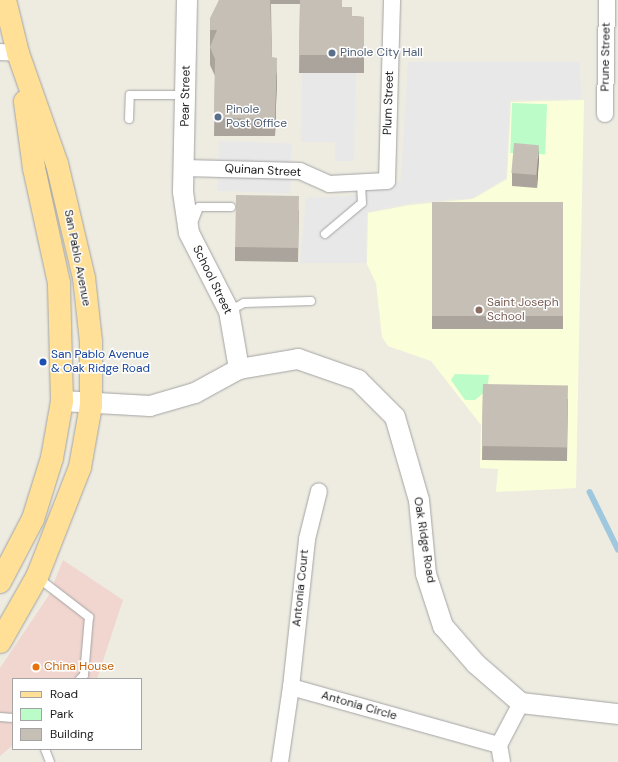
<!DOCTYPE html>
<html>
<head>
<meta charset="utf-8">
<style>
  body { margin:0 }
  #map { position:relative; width:618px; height:762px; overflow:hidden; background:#eeece1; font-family:"DM Sans",sans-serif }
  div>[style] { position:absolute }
  .commercial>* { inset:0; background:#f1d5cf }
  .education>* { inset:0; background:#faffda }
  .park>* { inset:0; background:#bbfcc9; transform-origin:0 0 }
  .parking>* { inset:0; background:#e8e8e8; transform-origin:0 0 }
  .stream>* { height:5.5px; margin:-2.75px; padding:0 2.75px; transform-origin:2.75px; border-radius:2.75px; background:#9fc8df }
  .roads { filter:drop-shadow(0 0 1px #a3a3a3) drop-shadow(0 0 1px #a3a3a3) }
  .service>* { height:8px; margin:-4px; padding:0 4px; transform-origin:4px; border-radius:4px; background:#fff }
  .minor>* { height:16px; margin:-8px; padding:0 8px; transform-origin:8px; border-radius:8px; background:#fff }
  .tertiary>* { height:20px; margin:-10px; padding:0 10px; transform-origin:10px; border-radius:10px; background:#fff }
  .primary>* { height:22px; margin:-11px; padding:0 11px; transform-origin:11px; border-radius:11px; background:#ffe096 }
  .wall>* { inset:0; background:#aaa49c; transform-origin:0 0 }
  .shaded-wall>* { inset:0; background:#8b867f }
  .building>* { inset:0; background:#c6bfb5; transform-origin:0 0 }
  .dots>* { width:11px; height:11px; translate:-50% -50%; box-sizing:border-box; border:2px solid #fff; border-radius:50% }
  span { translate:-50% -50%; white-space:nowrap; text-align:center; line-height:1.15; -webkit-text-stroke:3px #fff; paint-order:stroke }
  .service-label { font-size:12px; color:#4e5e75 }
  .left { translate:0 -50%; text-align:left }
  .street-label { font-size:12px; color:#1c1c1c }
  .education-label { font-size:12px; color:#785e54 }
  .transit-label { font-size:12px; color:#164399 }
  .food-label { font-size:12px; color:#c56008 }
  .legend { position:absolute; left:12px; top:678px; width:130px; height:72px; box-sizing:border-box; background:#fff; border:1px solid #a4a4a4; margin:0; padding:5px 7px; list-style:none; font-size:12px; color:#1c1c1c }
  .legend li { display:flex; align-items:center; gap:8px; height:20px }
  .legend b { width:20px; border:1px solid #a4a4a4 }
</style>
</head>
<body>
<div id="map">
  <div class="commercial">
    <div style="clip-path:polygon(63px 560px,123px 600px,97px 679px,13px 679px,13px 745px,0 756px,0 668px,49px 595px)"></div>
  </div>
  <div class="education">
    <div style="clip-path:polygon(584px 100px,576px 488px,496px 492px,498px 469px,480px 468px,481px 425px,431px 361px,388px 346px,382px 337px,376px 283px,367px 264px,368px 213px,410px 205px,473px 199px,507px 179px,511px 102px)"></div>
  </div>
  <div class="park">
    <div style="left:512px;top:103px;width:35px;height:50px;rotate:2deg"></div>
    <div style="clip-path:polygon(455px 374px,489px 375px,487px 390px,475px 400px,465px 400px,451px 380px)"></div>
  </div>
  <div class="parking">
    <div style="clip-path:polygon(408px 62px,580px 62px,581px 99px,510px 100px,506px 178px,472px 198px,409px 203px,367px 212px,366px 263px,300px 263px,306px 198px,348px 196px,401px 181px)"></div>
    <div style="clip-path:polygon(302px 73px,356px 73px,354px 161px,335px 161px,335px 142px,301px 142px)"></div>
    <div style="left:219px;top:141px;width:73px;height:50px;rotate:2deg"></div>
  </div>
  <div class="stream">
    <div style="left:590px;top:492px;width:64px;rotate:63.8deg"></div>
  </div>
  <div class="roads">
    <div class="service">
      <div style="left:129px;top:119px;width:24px;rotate:-88deg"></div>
      <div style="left:130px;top:95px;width:55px"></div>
      <div style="left:193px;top:223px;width:17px;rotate:-69deg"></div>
      <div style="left:199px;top:207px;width:32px"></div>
      <div style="left:325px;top:234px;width:48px;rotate:-40deg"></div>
      <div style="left:362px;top:203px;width:18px;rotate:-93deg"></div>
      <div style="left:229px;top:311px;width:17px;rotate:-28deg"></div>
      <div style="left:244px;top:303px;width:67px;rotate:-1.7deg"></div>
      <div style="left:37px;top:577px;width:66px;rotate:37.6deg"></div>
      <div style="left:89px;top:617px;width:58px;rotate:94.9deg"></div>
      <div style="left:84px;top:675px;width:6px;rotate:135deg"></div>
      <div style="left:0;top:717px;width:13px;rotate:4deg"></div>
      <div style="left:45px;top:749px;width:14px;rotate:69deg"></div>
    </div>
    <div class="minor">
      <div style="left:0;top:52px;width:18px;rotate:3deg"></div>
      <div style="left:605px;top:114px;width:114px;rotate:-89deg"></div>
      <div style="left:184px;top:168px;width:116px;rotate:1.5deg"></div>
      <div style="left:300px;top:171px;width:32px;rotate:24deg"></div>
      <div style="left:329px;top:184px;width:58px;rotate:-3deg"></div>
      <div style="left:387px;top:181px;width:181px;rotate:-88.4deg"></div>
      <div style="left:291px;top:687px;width:149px;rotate:-83.8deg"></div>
      <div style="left:307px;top:539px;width:49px;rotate:-76deg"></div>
      <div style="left:280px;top:762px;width:76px;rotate:-81.7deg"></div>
      <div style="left:291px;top:687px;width:216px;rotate:15.6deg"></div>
      <div style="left:502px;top:762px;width:17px;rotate:-100deg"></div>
      <div style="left:499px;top:745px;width:47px;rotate:-62.4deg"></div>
    </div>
    <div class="tertiary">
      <div style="left:187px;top:0;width:192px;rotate:91.2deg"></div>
      <div style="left:183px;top:192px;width:41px;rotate:81.7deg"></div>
      <div style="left:189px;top:233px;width:88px;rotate:62.9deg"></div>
      <div style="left:229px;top:311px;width:59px;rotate:80.2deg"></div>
      <div style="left:62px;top:401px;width:88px;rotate:3.3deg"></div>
      <div style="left:150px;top:406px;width:47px;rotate:-16.1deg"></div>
      <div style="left:195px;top:393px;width:50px;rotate:-28.6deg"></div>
      <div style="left:239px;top:369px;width:60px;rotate:-9.6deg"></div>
      <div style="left:298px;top:359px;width:64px;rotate:19.3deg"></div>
      <div style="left:358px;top:380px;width:52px;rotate:45deg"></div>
      <div style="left:395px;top:417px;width:86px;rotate:73.9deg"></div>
      <div style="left:419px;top:500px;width:74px;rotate:84.6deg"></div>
      <div style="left:426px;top:574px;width:55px;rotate:71.9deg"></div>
      <div style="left:443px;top:626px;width:50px;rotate:49deg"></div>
      <div style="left:476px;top:664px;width:60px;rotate:40.9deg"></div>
      <div style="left:521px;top:703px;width:98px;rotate:6.5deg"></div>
    </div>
    <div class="primary">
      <div style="left:0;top:582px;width:71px;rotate:-62.4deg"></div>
      <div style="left:33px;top:519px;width:64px;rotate:-72.7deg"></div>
      <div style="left:52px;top:458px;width:58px;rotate:-80deg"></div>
      <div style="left:62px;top:401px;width:118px;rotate:-91.5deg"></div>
      <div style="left:59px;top:283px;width:118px;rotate:-102.3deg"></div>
      <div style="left:34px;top:168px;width:67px;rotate:-97.8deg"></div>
      <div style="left:0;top:642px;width:75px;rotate:-60.4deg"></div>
      <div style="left:37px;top:577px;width:118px;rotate:-68.6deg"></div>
      <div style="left:80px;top:467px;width:63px;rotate:-79.9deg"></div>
      <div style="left:91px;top:405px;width:63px;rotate:-90deg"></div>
      <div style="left:91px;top:342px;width:64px;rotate:-96.2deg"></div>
      <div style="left:84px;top:278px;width:117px;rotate:-103.3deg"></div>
      <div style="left:57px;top:164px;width:118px;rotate:-109.4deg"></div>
      <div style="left:18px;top:53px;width:55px;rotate:-103.8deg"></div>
    </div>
  </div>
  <div class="wall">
    <div style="clip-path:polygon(219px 0,342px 0,342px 7px,352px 16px,364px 17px,364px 73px,299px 73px,300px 4px,271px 4px,272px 57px,277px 75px,275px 136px,214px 136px,215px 76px,210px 65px,210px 30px)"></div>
    <div style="clip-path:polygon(539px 158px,537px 188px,512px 186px,512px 173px)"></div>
    <div style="left:432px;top:202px;width:131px;height:127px"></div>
    <div style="clip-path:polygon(299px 210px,298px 262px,235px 261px,235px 247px)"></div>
    <div style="clip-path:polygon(483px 384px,568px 399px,567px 461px,482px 460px)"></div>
  </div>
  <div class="shaded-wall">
    <div style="clip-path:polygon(277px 58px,277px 75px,275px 136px,275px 119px)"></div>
    <div style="clip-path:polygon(539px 145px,539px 158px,537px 188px,537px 174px)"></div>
  </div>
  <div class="building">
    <div style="clip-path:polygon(219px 0,270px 0,272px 57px,277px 58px,275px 119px,214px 118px,215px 59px,210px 47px,217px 30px,210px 30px,210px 18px)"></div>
    <div style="clip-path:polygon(300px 0,342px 0,342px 7px,352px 7px,352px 16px,364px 17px,364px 55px,299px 55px)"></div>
    <div style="left:514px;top:143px;width:25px;height:30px;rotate:5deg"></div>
    <div style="left:236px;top:195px;width:63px;height:52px;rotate:1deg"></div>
    <div style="left:432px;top:202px;width:131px;height:114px"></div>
    <div style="left:483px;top:384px;width:85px;height:62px;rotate:1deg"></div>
  </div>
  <div class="dots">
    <div style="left:332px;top:53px;background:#5c6f8a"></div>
    <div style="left:218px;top:117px;background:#5c6f8a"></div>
    <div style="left:479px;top:310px;background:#8d6e63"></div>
    <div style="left:43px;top:362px;background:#1a4fb4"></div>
    <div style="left:36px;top:667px;background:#e8710a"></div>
  </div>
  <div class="service-label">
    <span class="left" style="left:340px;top:53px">Pinole City Hall</span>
    <span class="left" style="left:226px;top:117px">Pinole<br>Post Office</span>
  </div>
  <div class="street-label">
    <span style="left:606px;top:57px;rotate:-89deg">Prune Street</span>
    <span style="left:186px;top:96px;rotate:-89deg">Pear Street</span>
    <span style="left:389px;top:103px;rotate:-88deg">Plum Street</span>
    <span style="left:263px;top:171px;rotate:3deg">Quinan Street</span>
    <span style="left:77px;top:258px;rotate:79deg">San Pablo Avenue</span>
    <span style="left:212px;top:280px;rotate:64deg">School Street</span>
    <span style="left:424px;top:540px;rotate:81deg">Oak Ridge Road</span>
    <span style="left:301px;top:588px;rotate:-84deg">Antonia Court</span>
    <span style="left:359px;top:706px;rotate:16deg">Antonia Circle</span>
  </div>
  <div class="education-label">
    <span class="left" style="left:487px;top:310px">Saint Joseph<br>School</span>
  </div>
  <div class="transit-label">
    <span class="left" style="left:51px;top:362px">San Pablo Avenue<br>&amp; Oak Ridge Road</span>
  </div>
  <div class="food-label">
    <span class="left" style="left:44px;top:667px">China House</span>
  </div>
  <ul class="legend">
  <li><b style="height:5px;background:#ffe096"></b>Road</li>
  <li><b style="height:11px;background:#bbfcc9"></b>Park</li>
  <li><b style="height:11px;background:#c6bfb5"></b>Building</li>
  </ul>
</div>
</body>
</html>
